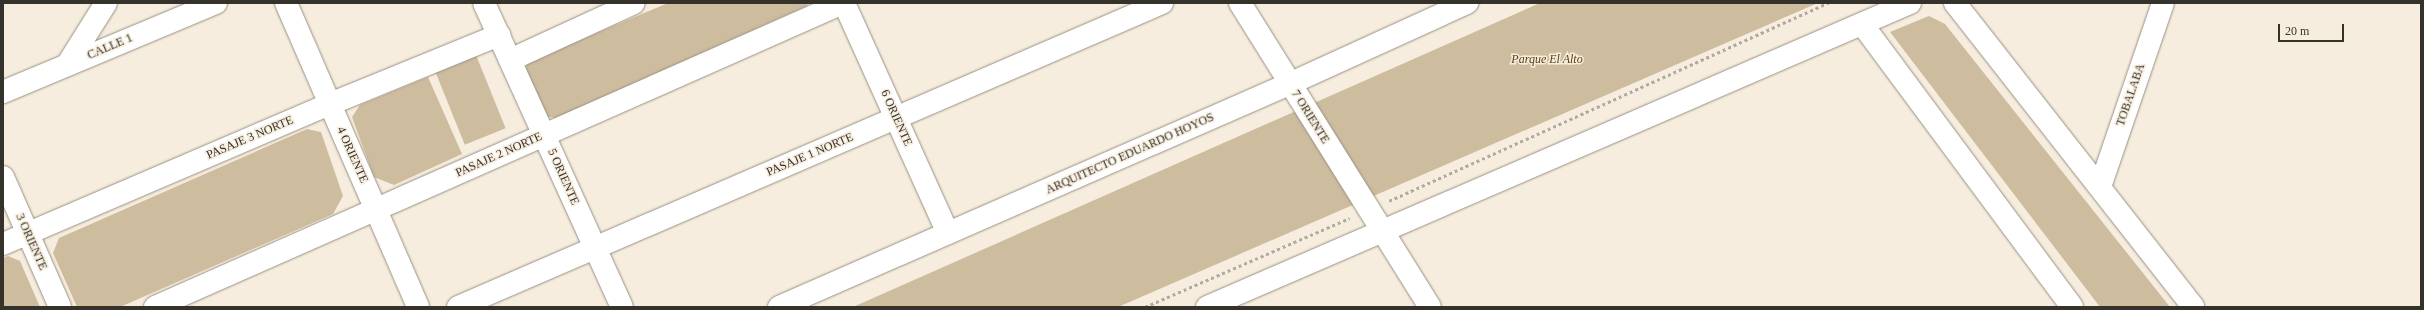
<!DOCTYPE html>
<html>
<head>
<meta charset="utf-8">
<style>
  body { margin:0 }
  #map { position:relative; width:2424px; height:310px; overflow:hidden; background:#f6edde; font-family:"Times New Roman",serif }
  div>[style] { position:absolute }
  .green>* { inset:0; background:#cebc9f; transform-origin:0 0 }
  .path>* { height:2.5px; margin-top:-1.25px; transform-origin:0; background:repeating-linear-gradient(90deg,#b1aa9e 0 3px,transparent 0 6px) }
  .roads { filter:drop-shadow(0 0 1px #989082) drop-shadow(0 0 1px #989082) }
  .minor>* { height:22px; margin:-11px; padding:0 11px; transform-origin:11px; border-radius:11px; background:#fff }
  span { translate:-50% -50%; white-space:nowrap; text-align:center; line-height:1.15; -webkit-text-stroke:3px #f6edde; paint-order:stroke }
  .street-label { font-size:12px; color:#35322c }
  .park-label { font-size:12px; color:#5b4009; font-style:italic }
  .frame { position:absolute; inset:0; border:4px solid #35322c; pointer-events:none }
  .scale { position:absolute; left:2278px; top:24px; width:66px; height:18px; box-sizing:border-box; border:2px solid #35322c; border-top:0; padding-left:5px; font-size:12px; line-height:14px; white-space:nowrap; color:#35322c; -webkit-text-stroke:3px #f6edde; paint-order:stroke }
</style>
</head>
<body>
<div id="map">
  <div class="green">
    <div style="clip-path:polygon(668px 3px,808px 3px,807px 6px,556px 118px,543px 116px,523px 76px,528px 62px)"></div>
    <div style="clip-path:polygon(1540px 3px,1818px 3px,1118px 307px,853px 307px)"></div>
    <div style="clip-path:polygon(1929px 16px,1945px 24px,2170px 307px,2100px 307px,1890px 32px)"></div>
    <div style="left:476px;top:55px;width:79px;height:44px;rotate:68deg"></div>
    <div style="clip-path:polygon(428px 77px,462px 154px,394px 185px,374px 177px,352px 117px,360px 105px)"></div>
    <div style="clip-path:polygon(307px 129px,321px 132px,343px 196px,333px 214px,120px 307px,77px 307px,53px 253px,59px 238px)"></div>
    <div style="clip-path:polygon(8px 256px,20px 261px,40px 307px,3px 307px,3px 258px)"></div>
  </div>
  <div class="path">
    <div style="left:1389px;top:201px;width:482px;rotate:-24.3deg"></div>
    <div style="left:1145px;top:307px;width:223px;rotate:-23.5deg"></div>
  </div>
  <div class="roads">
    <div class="minor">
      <div style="left:286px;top:3px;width:331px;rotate:66.5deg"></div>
      <div style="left:484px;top:3px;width:334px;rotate:65.6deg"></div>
      <div style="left:844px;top:3px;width:252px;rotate:65.7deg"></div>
      <div style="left:1240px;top:3px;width:358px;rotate:58deg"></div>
      <div style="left:1955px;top:3px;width:386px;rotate:51.9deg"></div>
      <div style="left:1862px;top:24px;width:352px;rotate:53.4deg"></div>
      <div style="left:510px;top:60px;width:136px;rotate:-24.7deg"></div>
      <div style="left:67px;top:65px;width:73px;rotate:-57.8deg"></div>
      <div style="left:3px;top:92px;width:231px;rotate:-22.7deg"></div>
      <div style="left:3px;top:177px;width:142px;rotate:66.3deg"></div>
      <div style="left:2100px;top:187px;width:194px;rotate:-71.1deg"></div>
      <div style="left:3px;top:244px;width:356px;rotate:-23.2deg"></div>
      <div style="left:330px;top:104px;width:183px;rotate:-22.2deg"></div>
      <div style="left:155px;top:307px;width:752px;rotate:-23.84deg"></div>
      <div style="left:458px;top:307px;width:767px;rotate:-23.36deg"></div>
      <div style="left:779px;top:307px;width:557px;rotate:-23.62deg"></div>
      <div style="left:1289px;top:84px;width:196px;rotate:-24.5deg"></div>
      <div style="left:1207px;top:307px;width:766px;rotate:-23.39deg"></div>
    </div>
  </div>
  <div class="street-label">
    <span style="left:110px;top:47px;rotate:-23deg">CALLE 1</span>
    <span style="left:2131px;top:95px;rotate:-71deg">TOBALABA</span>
    <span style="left:1310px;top:117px;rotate:58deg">7 ORIENTE</span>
    <span style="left:896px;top:118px;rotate:66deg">6 ORIENTE</span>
    <span style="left:250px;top:138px;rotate:-23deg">PASAJE 3 NORTE</span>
    <span style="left:1130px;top:154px;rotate:-24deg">ARQUITECTO EDUARDO HOYOS</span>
    <span style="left:352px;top:155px;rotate:66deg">4 ORIENTE</span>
    <span style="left:499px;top:155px;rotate:-24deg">PASAJE 2 NORTE</span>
    <span style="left:810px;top:155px;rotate:-23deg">PASAJE 1 NORTE</span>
    <span style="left:563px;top:177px;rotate:66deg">5 ORIENTE</span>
    <span style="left:31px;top:242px;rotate:66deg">3 ORIENTE</span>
  </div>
  <div class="park-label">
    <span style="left:1547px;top:60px">Parque El Alto</span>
  </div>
  <div class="frame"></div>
  <div class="scale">20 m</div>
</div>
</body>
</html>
